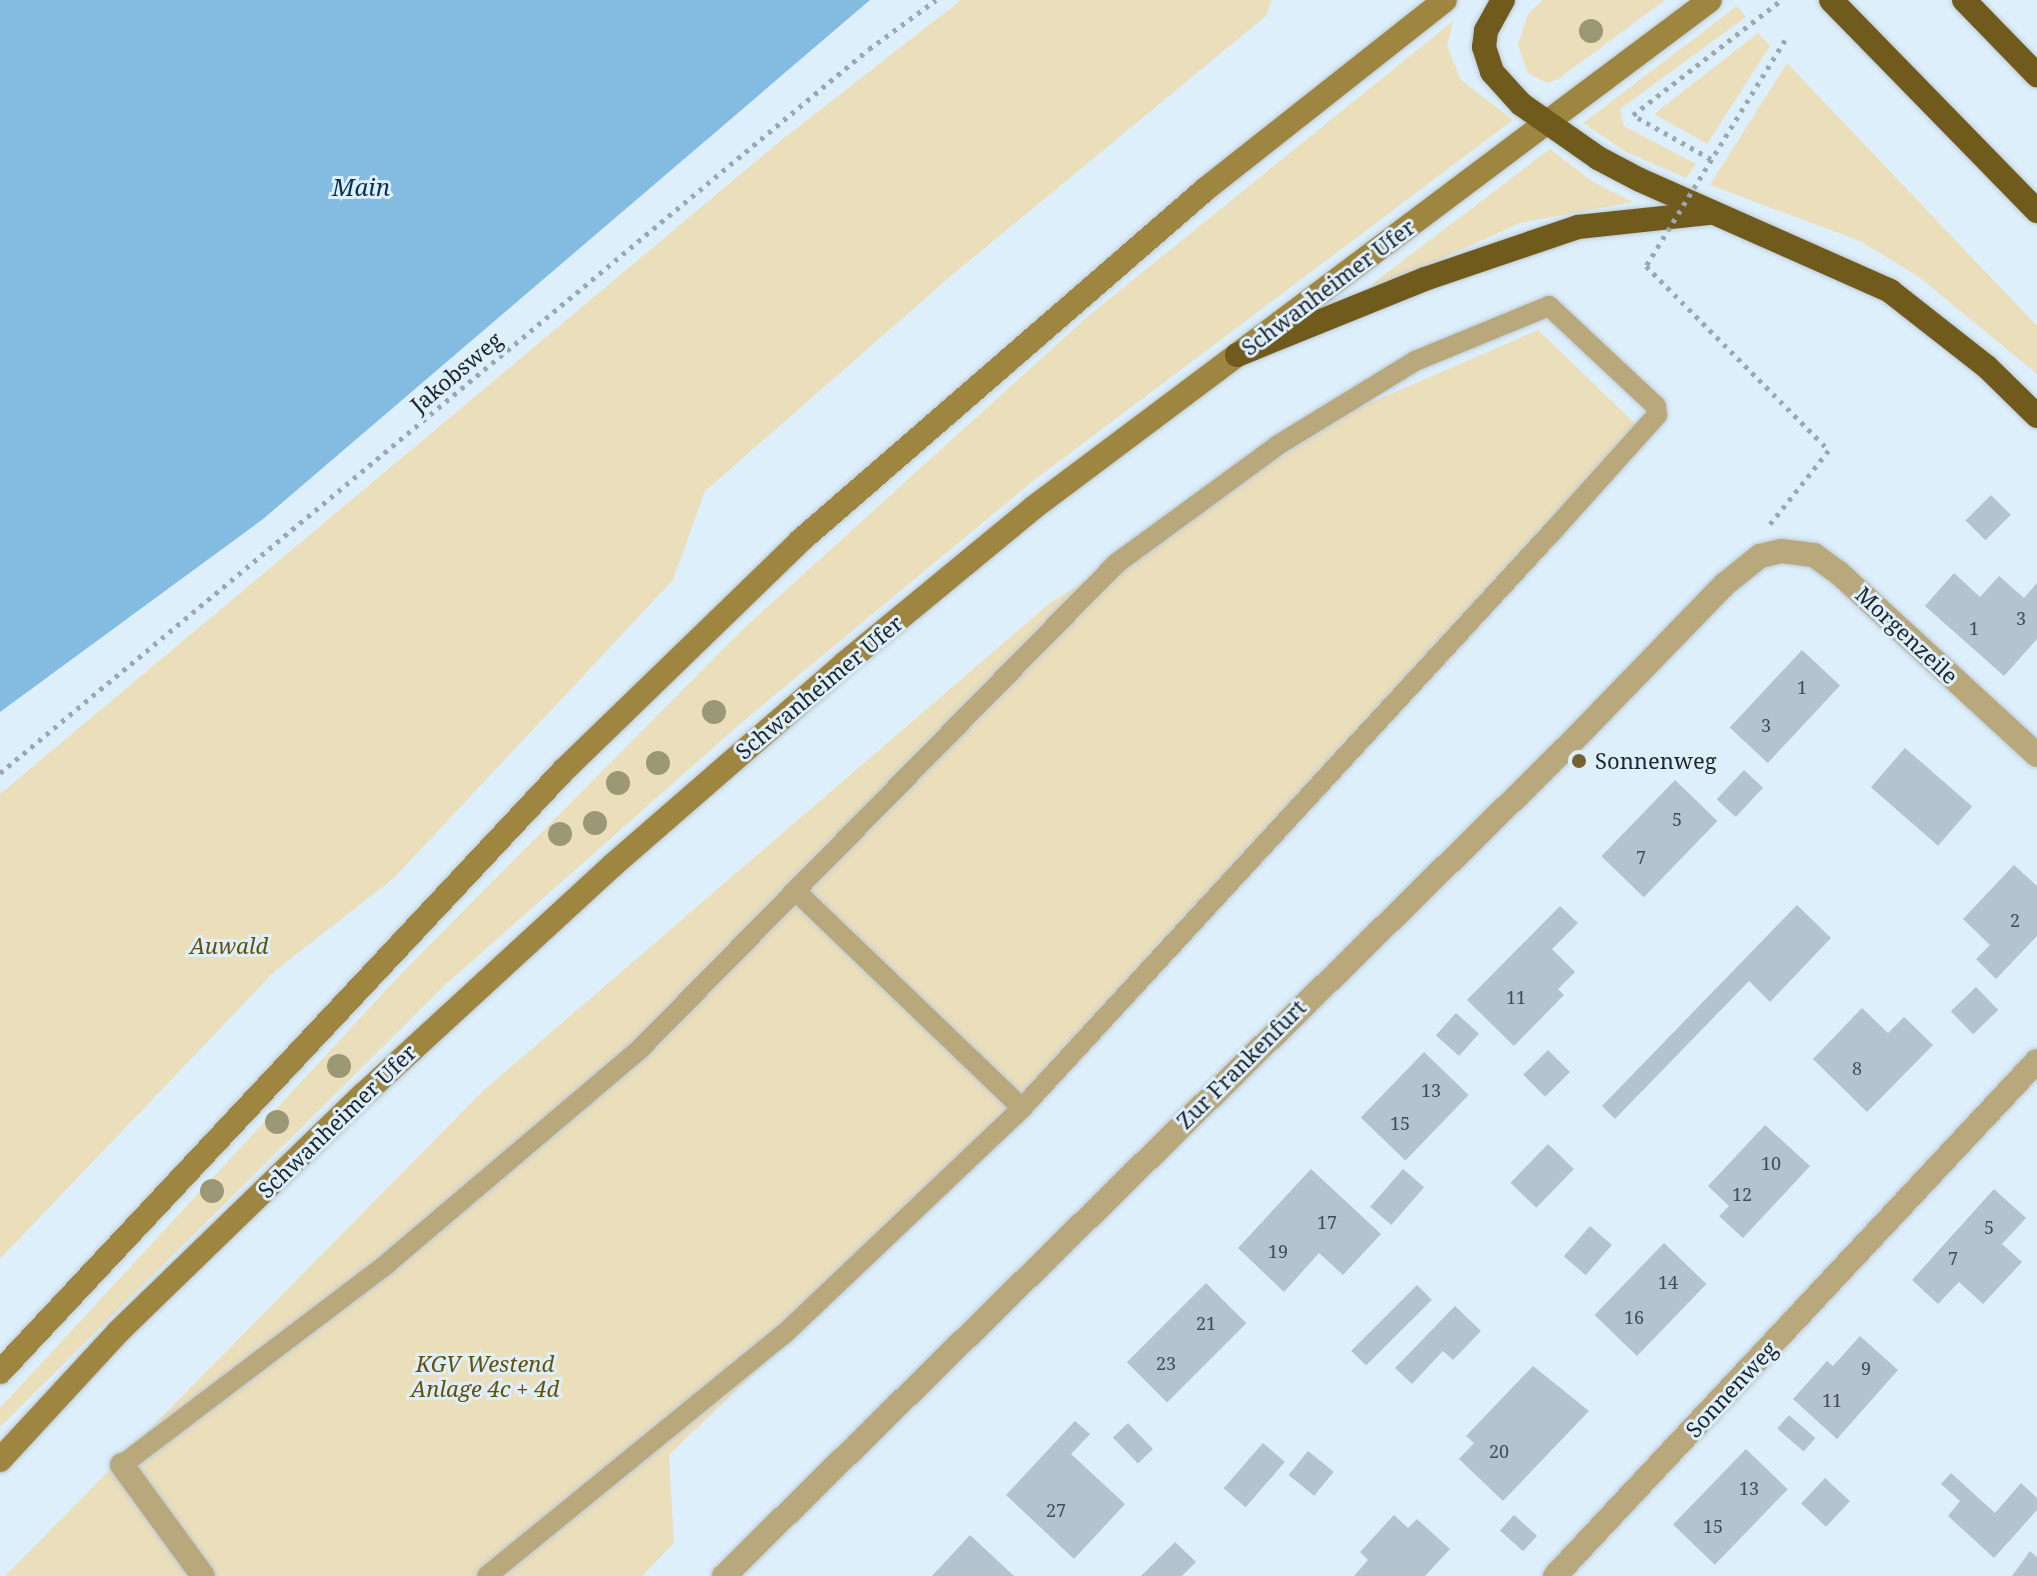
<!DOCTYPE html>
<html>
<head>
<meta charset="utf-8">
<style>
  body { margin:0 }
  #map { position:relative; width:2037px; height:1576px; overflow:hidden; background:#deeffc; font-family:"Noto Serif",serif }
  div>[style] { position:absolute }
  .green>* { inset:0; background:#ebdebb }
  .water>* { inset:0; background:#84bbe1 }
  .building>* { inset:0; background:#b3c3cf; transform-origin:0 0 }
  .path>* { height:5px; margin-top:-2.5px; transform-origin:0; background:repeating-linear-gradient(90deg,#9ba8b1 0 4px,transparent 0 10px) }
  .roads { filter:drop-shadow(0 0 2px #bccbd6) drop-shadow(0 0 2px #bccbd6) }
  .service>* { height:20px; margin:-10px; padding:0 10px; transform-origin:10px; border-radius:10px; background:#b9a87c }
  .minor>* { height:24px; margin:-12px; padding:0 12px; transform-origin:12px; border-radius:12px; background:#b9a87c }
  .tertiary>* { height:24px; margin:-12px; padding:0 12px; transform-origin:12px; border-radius:12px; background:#b9a87c }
  .secondary>* { height:24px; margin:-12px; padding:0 12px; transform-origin:12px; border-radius:12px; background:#9f8640 }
  .motorway>* { height:24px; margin:-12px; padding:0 12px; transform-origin:12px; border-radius:12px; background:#705b1d }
  .path-bridge>* { height:5px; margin-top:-2.5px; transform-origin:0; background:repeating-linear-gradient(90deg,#9ba8b1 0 4px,transparent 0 10px) }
  .trees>* { width:24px; height:24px; margin:-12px; border-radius:50%; background:#9b9875 }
  .dots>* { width:22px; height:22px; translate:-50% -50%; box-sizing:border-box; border:4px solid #deeffc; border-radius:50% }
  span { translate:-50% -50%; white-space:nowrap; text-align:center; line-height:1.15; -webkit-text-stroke:6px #deeffc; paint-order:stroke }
  .number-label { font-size:18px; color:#454d53 }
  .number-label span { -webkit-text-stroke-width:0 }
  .street-label { font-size:22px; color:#20262a }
  .poi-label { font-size:22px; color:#20262a }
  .left { translate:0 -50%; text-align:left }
  .park-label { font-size:22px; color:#655006; font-style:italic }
  .water-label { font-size:24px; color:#06334d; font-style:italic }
</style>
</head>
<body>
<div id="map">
  <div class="green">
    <div style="clip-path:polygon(961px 0,1272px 0,1266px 16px,952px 275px,705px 491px,673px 580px,394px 878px,275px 971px,0 1259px,0 794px,779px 142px)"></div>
    <div style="clip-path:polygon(1543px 0,1665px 0,1557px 80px,1546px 83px,1528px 73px,1518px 45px,1528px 14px)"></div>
    <div style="clip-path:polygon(1737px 6px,1746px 17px,1620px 109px,1624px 126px,1696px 164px,1686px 178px,1626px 152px,1583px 123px)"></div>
    <div style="clip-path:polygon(1453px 21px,1447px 46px,1461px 80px,1513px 120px,1033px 481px,740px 724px,445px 985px,0 1427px,0 1408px,397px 978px,743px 629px,1087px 317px)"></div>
    <div style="clip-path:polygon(1758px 33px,1770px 46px,1707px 144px,1654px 114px)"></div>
    <div style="clip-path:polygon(1787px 63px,2037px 326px,2037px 374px,1919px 277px,1860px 241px,1710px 185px)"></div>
    <div style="clip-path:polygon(1550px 149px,1593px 182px,1633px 202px,1520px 223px,1375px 289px,1372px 284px)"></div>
    <div style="clip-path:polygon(1538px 330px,1649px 437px,1071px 1069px,669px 1455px,674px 1543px,642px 1576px,5px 1576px,484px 1090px,1050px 603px,1358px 408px)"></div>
  </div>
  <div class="water">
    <div style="clip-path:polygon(0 0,870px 0,263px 519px,0 712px)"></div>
  </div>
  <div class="building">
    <div style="left:1991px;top:495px;width:28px;height:36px;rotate:45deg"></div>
    <div style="clip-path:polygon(1954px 573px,1980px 597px,1999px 576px,2024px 598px,2037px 583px,2037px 639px,2004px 676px,1925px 606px)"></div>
    <div style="left:1802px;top:650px;width:52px;height:106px;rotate:43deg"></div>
    <div style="left:1905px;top:748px;width:89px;height:52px;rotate:41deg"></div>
    <div style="left:1744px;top:770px;width:26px;height:40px;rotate:43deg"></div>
    <div style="left:1675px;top:780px;width:59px;height:106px;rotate:44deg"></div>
    <div style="clip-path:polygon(2014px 865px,2037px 886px,2037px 936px,1996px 979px,1976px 959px,1990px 945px,1963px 919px)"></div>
    <div style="clip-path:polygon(1797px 905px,1831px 938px,1770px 1002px,1749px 981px,1615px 1119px,1602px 1106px)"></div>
    <div style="clip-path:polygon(1560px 906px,1578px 923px,1552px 949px,1575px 972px,1558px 989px,1564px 995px,1514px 1046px,1467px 1000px)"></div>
    <div style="left:1976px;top:987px;width:32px;height:35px;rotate:46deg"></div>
    <div style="clip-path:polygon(1862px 1008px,1888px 1033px,1904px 1017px,1933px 1045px,1867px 1112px,1813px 1059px)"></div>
    <div style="left:1456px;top:1013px;width:31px;height:30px;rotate:42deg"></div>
    <div style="left:1548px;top:1050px;width:31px;height:35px;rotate:45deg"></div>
    <div style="left:1424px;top:1052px;width:62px;height:91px;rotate:44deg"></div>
    <div style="clip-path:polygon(1765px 1125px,1810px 1166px,1743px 1238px,1719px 1216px,1729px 1206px,1708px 1186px)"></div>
    <div style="left:1548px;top:1144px;width:36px;height:54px;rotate:44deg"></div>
    <div style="clip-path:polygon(1311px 1169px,1381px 1234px,1343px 1275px,1319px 1253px,1284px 1292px,1238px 1248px)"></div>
    <div style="left:1403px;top:1169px;width:28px;height:50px;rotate:41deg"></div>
    <div style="clip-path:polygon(1994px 1189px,2026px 1218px,2002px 1244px,2022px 1262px,1983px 1304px,1959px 1282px,1938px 1304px,1912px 1280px)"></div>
    <div style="left:1590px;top:1226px;width:29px;height:40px;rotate:41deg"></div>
    <div style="left:1664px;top:1243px;width:59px;height:100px;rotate:44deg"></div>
    <div style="left:1206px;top:1283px;width:57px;height:112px;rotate:45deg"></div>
    <div style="left:1417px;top:1285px;width:21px;height:93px;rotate:45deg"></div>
    <div style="clip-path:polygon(1455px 1306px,1481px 1331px,1453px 1360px,1443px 1351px,1412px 1384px,1395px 1368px)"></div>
    <div style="clip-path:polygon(1860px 1336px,1898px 1370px,1837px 1439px,1793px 1399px,1827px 1361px,1833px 1366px)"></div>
    <div style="clip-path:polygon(1533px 1366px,1589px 1411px,1503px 1501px,1459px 1459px,1474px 1443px,1466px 1436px)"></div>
    <div style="left:1789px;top:1415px;width:35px;height:18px;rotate:41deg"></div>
    <div style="clip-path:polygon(1075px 1421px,1090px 1434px,1071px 1454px,1125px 1504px,1074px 1559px,1006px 1495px)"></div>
    <div style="left:1128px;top:1423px;width:36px;height:21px;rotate:46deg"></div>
    <div style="left:1263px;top:1443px;width:29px;height:60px;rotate:41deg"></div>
    <div style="left:1746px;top:1449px;width:58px;height:105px;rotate:44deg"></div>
    <div style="left:1308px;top:1451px;width:33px;height:31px;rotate:39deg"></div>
    <div style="clip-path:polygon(1951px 1473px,1995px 1513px,2021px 1483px,2037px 1498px,2037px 1510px,1994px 1558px,1948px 1516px,1960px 1501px,1941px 1484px)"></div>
    <div style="left:1825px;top:1478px;width:34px;height:35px;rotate:43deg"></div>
    <div style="clip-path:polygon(1394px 1515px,1408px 1528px,1417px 1519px,1450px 1549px,1425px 1576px,1354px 1576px,1368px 1560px,1360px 1552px)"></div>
    <div style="left:1514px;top:1515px;width:31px;height:21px;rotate:42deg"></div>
    <div style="clip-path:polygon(970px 1535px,1014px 1576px,932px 1576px)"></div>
    <div style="clip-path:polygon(1175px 1542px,1196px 1562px,1182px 1576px,1141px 1576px)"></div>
    <div style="clip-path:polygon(2030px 1551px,2037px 1557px,2037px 1576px,2012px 1576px)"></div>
  </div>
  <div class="path">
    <div style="left:1711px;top:159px;width:90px;rotate:-150.6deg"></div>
    <div style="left:1633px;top:115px;width:187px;rotate:-37.8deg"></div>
    <div style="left:1770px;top:524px;width:95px;rotate:-51.4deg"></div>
    <div style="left:0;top:773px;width:1131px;rotate:-39.8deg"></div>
    <div style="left:869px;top:49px;width:83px;rotate:-36.2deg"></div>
  </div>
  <div class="roads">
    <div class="service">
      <div style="left:122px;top:1465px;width:335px;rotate:-37.2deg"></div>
      <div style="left:389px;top:1262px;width:331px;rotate:-40.3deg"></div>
      <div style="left:641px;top:1048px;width:680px;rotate:-45.54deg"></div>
      <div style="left:1117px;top:563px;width:200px;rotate:-36.2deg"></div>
      <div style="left:1278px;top:445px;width:161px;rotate:-31.5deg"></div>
      <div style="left:1415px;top:361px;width:145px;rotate:-22.3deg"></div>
      <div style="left:1549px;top:306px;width:146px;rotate:43.1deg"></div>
      <div style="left:1656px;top:406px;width:9px;rotate:84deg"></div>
      <div style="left:1657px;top:415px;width:159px;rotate:131.9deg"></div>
      <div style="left:1551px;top:533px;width:781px;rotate:132.61deg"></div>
      <div style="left:1022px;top:1108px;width:312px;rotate:-136.2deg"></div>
      <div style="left:487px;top:1576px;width:382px;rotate:-39.2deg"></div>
      <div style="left:783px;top:1335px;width:330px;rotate:-43.5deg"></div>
    </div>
    <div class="minor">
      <div style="left:122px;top:1465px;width:137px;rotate:53.9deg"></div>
      <div style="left:1555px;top:1576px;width:705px;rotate:-46.9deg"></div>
    </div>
    <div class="tertiary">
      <div style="left:724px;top:1576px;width:1179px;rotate:-44.52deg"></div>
      <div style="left:1565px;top:749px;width:230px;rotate:-45.9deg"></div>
      <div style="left:1725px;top:584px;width:45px;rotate:-38.7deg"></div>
      <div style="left:1760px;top:556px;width:22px;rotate:-13deg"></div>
      <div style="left:1781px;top:551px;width:33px;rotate:7deg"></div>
      <div style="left:1814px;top:555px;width:31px;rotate:36deg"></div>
      <div style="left:1839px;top:573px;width:269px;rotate:42.6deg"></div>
    </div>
    <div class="secondary">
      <div style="left:0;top:1372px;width:824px;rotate:-46.87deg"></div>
      <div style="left:563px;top:771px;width:330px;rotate:-44.1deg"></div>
      <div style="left:800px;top:541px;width:539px;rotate:-40.94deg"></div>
      <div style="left:1207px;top:188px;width:303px;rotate:-38.3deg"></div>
      <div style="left:0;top:1460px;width:174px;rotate:-47.3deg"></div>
      <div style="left:118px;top:1332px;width:342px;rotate:-44.1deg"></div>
      <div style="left:364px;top:1094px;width:338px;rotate:-42.6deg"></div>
      <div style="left:613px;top:865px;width:306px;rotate:-41deg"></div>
      <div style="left:844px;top:664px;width:245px;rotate:-39.5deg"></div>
      <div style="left:1033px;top:508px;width:846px;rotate:-36.88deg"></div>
    </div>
    <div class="motorway">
      <div style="left:1503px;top:0;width:35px;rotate:119deg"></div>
      <div style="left:1486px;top:31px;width:16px;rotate:97deg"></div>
      <div style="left:1484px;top:47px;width:26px;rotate:72deg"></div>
      <div style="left:1492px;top:72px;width:43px;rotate:47.8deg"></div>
      <div style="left:1521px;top:104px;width:94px;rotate:35deg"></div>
      <div style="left:1598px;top:158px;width:47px;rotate:27.6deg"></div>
      <div style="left:1640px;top:180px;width:274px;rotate:23.9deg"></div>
      <div style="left:1890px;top:291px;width:123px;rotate:38.1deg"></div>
      <div style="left:1987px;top:367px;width:70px;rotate:44.4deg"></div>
      <div style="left:1831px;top:0;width:295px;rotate:45.7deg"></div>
      <div style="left:1964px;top:0;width:105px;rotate:45.8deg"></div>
      <div style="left:1237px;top:355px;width:203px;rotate:-22deg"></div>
      <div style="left:1425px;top:279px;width:162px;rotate:-18.8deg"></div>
      <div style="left:1578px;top:227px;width:133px;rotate:-6.1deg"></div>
    </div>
  </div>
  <div class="path-bridge">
    <div style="left:1785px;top:40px;width:265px;rotate:121.6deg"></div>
    <div style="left:1646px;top:266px;width:260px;rotate:45.2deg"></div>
  </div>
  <div class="trees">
    <div style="left:1591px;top:31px"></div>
    <div style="left:714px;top:712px"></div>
    <div style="left:658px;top:763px"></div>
    <div style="left:618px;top:783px"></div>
    <div style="left:595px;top:823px"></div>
    <div style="left:560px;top:834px"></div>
    <div style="left:339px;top:1066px"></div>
    <div style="left:277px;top:1122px"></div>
    <div style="left:212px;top:1191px"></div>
  </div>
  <div class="dots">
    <div style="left:1579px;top:761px;background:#746230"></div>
  </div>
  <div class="number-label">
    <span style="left:2021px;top:618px">3</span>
    <span style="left:1974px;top:628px">1</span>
    <span style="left:1802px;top:687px">1</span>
    <span style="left:1766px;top:725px">3</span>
    <span style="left:1677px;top:819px">5</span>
    <span style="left:1641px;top:857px">7</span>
    <span style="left:2015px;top:920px">2</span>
    <span style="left:1516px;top:997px">11</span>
    <span style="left:1857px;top:1068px">8</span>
    <span style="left:1431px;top:1090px">13</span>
    <span style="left:1400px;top:1123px">15</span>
    <span style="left:1771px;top:1163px">10</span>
    <span style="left:1742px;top:1194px">12</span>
    <span style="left:1327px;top:1222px">17</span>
    <span style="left:1989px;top:1227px">5</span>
    <span style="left:1278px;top:1251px">19</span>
    <span style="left:1953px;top:1258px">7</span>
    <span style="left:1668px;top:1282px">14</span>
    <span style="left:1634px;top:1317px">16</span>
    <span style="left:1206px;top:1323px">21</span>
    <span style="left:1166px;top:1363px">23</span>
    <span style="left:1866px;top:1368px">9</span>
    <span style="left:1832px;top:1400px">11</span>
    <span style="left:1499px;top:1451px">20</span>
    <span style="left:1749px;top:1488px">13</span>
    <span style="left:1056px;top:1510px">27</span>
    <span style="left:1713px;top:1526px">15</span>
  </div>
  <div class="street-label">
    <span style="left:1328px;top:287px;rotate:-37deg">Schwanheimer Ufer</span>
    <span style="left:456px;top:372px;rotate:-40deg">Jakobsweg</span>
    <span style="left:1907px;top:635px;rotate:43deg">Morgenzeile</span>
    <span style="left:819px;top:687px;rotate:-40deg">Schwanheimer Ufer</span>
    <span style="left:1241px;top:1064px;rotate:-45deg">Zur Frankenfurt</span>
    <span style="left:337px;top:1121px;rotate:-44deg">Schwanheimer Ufer</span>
    <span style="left:1731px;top:1389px;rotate:-47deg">Sonnenweg</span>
  </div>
  <div class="poi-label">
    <span class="left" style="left:1595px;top:761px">Sonnenweg</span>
  </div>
  <div class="park-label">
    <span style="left:229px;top:946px">Auwald</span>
    <span style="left:485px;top:1376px">KGV Westend<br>Anlage 4c + 4d</span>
  </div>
  <div class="water-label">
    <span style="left:361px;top:187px">Main</span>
  </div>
</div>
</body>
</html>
